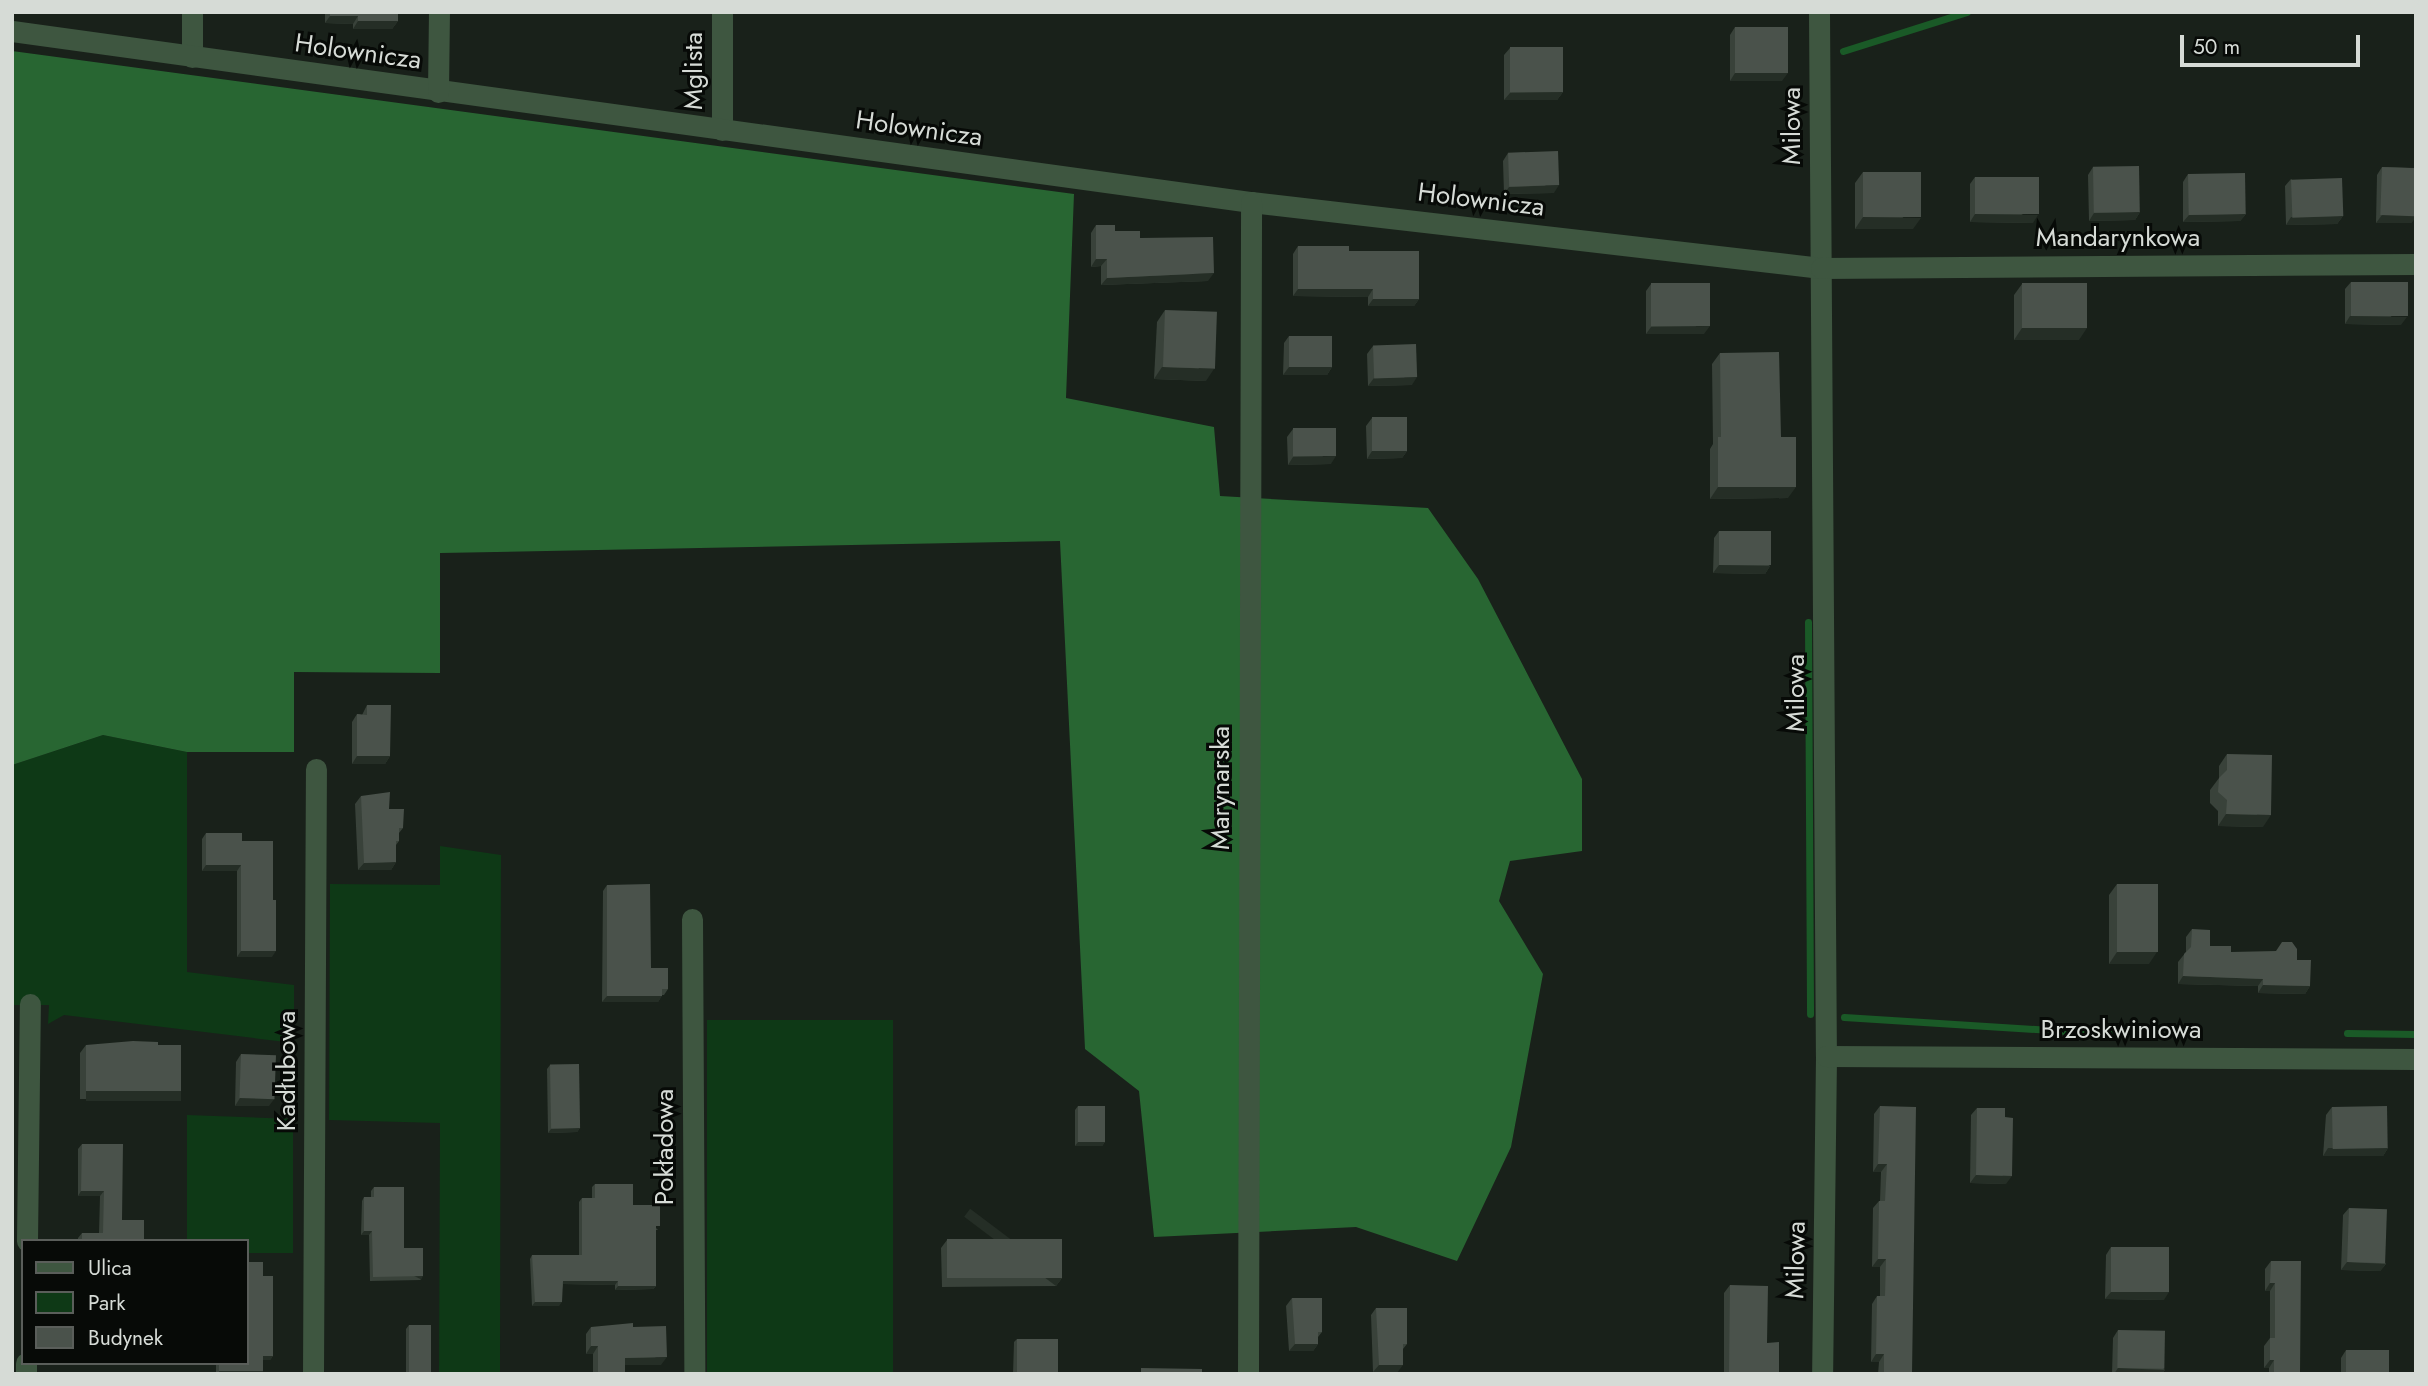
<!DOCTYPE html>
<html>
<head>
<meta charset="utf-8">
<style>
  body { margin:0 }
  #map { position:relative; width:2428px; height:1386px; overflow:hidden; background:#19211a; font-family:Jost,sans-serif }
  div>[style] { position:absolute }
  .green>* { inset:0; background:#0e3916; transform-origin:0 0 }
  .forest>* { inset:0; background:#286632 }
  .stream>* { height:7px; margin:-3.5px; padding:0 3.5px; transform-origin:3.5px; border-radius:3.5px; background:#1a5a27 }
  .minor>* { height:21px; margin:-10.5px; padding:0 10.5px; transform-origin:10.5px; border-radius:10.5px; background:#3e5640 }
  .wall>* { inset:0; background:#39423a }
  .shaded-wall>* { inset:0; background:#252e26; transform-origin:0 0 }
  .building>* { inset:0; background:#4a524b; transform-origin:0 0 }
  span { translate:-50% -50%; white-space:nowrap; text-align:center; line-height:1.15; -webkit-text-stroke:6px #070a07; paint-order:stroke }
  .street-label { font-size:26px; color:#d6dbd6 }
  .frame { position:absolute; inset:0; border:14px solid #d6dbd6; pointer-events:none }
  .legend { position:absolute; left:21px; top:1239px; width:228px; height:126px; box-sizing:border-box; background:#070a07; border:2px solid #5a5e5a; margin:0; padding:9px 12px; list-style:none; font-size:21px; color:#d6dbd6 }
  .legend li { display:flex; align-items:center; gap:14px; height:35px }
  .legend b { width:35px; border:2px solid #5a5e5a }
  .scale { position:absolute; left:2180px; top:35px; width:180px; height:32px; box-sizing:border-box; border:4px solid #d6dbd6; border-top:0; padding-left:9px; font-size:21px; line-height:24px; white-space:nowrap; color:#d6dbd6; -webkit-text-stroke:5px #070a07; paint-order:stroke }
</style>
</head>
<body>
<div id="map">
  <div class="green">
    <div style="clip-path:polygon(103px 735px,187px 752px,187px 972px,294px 985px,294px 1043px,64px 1015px,48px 1024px,49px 1005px,12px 1005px,12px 765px)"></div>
    <div style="clip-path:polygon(440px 846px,501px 855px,500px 1374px,439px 1374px,440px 1123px,329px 1120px,330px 884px,440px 885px)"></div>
    <div style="left:707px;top:1020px;width:186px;height:354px"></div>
    <div style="clip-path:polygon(187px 1115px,293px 1119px,293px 1253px,247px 1253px,247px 1241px,187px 1241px)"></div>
  </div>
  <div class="forest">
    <div style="clip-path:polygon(12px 51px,1074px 194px,1066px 398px,1214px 427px,1220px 496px,1428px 508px,1478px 579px,1582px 779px,1582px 851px,1510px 861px,1499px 901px,1543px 974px,1511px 1147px,1457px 1261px,1356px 1227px,1154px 1237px,1139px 1091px,1085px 1049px,1060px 541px,440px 553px,440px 673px,294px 672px,294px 752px,187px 752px,103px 735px,12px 765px)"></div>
  </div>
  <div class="stream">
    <div style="left:1843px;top:51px;width:130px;rotate:-17.5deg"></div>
    <div style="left:1808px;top:622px;width:392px;rotate:89.7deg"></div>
    <div style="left:1844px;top:1017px;width:269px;rotate:3.6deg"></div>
    <div style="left:2347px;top:1033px;width:69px;rotate:0.8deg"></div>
  </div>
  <div class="minor">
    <div style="left:192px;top:12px;width:45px;rotate:90deg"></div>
    <div style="left:722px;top:12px;width:118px;rotate:90deg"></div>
    <div style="left:1819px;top:12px;width:1044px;rotate:89.62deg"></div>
    <div style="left:1826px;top:1056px;width:318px;rotate:90.7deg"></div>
    <div style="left:12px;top:31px;width:1251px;rotate:7.86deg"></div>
    <div style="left:1251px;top:202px;width:574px;rotate:6.6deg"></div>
    <div style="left:1821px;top:268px;width:595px;rotate:-0.39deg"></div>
    <div style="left:438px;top:92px;width:80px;rotate:-89.3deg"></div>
    <div style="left:692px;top:919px;width:455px;rotate:89.7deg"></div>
    <div style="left:1826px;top:1056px;width:590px;rotate:0.29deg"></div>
    <div style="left:27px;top:1241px;width:237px;rotate:-89.3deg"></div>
    <div style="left:26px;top:1374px;width:11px;rotate:-90deg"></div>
    <div style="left:313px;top:1374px;width:605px;rotate:-89.72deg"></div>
    <div style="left:1248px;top:1374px;width:1172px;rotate:-89.85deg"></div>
  </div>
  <div class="wall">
    <div style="clip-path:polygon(325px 12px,398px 12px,398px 21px,392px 29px,353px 29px,353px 24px,325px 23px)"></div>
    <div style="clip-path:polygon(1735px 27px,1782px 81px,1730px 81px,1730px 35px)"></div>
    <div style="clip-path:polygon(1510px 48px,1563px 92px,1557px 100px,1504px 100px,1504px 55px)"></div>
    <div style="clip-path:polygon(1508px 153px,1554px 193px,1504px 194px,1503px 161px)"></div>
    <div style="clip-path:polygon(2093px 167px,2140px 212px,2135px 220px,2089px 221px,2088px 175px)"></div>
    <div style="clip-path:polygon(2382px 167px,2416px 168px,2416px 217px,2411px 223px,2376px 223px,2377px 175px)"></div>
    <div style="clip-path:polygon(1863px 172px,1913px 229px,1855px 229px,1855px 183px)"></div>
    <div style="clip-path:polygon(2188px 174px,2246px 214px,2240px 221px,2183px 222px,2183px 182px)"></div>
    <div style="clip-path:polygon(1975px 177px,2033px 223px,1970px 222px,1970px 184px)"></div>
    <div style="clip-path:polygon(2291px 179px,2343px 216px,2337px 224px,2286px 225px,2285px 186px)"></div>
    <div style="clip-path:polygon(1096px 225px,1115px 231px,1208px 281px,1101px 285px,1101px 266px,1091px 267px,1091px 233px)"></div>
    <div style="clip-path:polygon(1298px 246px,1419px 299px,1414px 306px,1368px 306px,1368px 297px,1293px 296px,1293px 254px)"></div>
    <div style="clip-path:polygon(2351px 282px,2401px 325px,2345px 324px,2345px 289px)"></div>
    <div style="clip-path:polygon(1651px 284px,1704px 334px,1646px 334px,1646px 291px)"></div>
    <div style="clip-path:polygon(2022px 284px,2079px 340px,2014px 340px,2014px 295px)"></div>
    <div style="clip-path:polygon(1165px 310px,1206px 381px,1154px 379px,1157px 322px)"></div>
    <div style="clip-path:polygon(1289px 336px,1332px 367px,1327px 375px,1283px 375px,1284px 343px)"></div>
    <div style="clip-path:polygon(1373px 346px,1412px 385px,1368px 386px,1367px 354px)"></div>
    <div style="clip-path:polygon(1720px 353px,1781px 437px,1788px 498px,1710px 499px,1710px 449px,1713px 444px,1712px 364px)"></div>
    <div style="clip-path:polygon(1372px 418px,1407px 451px,1402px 458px,1367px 459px,1366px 426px)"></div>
    <div style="clip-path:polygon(1293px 429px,1331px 464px,1288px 465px,1287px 437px)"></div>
    <div style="clip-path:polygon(1719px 531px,1770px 566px,1765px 574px,1713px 573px,1714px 538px)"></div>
    <div style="clip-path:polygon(367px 705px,390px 756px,385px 764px,352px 764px,352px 722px,357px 714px,362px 715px)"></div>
    <div style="clip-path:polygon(2227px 754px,2263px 827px,2218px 826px,2218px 811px,2210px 803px,2210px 790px,2219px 778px,2219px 766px)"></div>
    <div style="clip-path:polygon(361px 796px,389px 809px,403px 828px,399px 833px,399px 841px,396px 845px,396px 862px,391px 870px,358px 870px,355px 804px)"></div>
    <div style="clip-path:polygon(206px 833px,242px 841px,272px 957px,237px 957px,237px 871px,202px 871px,202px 839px)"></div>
    <div style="clip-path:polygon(2117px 884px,2149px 964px,2109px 964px,2109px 895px)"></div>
    <div style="clip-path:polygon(607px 885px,651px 968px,668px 989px,664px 995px,662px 995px,658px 1002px,602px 1002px,603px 891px)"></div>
    <div style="clip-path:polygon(2192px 929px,2210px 946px,2231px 952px,2297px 960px,2310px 986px,2305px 994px,2258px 993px,2258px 986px,2178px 984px,2178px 962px,2186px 952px,2186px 937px)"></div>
    <div style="clip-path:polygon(86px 1045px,176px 1099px,80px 1099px,80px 1053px)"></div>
    <div style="clip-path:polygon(241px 1054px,269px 1106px,235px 1106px,236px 1062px)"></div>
    <div style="clip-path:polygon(550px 1065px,580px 1128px,577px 1132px,548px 1133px,547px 1069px)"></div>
    <div style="clip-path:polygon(1078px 1106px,1105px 1142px,1102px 1146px,1075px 1146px,1075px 1110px)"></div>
    <div style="clip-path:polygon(1880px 1106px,1912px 1374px,1878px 1374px,1879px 1362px,1871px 1362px,1872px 1304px,1877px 1296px,1880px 1296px,1880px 1267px,1872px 1267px,1873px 1208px,1879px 1201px,1880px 1201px,1881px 1172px,1873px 1172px,1874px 1114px)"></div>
    <div style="clip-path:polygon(2332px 1107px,2388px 1148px,2383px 1156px,2323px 1156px,2326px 1115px)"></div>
    <div style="clip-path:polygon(1977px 1108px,2006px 1184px,1970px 1183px,1971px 1115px)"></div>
    <div style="clip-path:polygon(82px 1144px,122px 1220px,144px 1241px,78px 1241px,78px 1238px,82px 1233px,99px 1233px,100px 1196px,78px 1196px,78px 1149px)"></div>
    <div style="clip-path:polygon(595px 1184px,633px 1205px,658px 1230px,656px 1230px,656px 1286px,653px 1289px,615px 1290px,615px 1285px,563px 1284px,559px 1306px,532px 1306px,530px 1259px,532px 1255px,579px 1255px,579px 1202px,582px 1198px,592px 1198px,592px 1187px)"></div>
    <div style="clip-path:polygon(374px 1187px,404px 1248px,421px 1280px,370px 1281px,369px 1235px,361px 1235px,362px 1201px,364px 1197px,371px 1197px,371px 1191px)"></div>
    <div style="clip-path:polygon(2349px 1208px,2386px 1264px,2380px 1271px,2341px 1270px,2343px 1215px)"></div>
    <div style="clip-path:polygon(947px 1240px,1062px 1278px,1056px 1286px,942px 1287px,941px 1248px)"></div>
    <div style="clip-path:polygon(2111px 1247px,2164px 1300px,2105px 1299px,2106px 1255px)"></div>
    <div style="clip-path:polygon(2271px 1261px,2300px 1374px,2269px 1374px,2269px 1368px,2264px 1368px,2264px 1346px,2270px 1338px,2270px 1291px,2265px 1291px,2265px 1269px)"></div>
    <div style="clip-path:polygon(263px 1276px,273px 1356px,270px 1360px,263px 1360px,261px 1374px,216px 1374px,216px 1363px,247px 1363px)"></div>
    <div style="clip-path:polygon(1730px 1285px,1767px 1343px,1779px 1374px,1724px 1374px,1724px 1293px)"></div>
    <div style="clip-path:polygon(1292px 1298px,1322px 1332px,1318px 1337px,1318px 1344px,1313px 1351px,1289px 1351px,1286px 1306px)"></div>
    <div style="clip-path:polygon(1376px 1308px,1407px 1344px,1403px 1349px,1397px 1373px,1373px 1372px,1371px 1315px)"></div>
    <div style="clip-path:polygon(409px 1325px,431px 1374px,406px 1374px,406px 1329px)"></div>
    <div style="clip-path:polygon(591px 1327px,633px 1327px,661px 1365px,625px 1365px,625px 1374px,593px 1374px,593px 1354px,586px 1354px,586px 1334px)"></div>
    <div style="clip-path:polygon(2118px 1330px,2165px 1370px,2162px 1374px,2112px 1374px,2113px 1338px)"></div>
    <div style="clip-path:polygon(1017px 1339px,1058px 1374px,1013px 1374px,1014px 1342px)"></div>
    <div style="clip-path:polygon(2346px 1350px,2389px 1374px,2341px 1374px,2341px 1358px)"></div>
  </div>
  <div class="shaded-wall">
    <div style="clip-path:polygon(330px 16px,358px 16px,353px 24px,325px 23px)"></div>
    <div style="clip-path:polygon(358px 21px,398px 21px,392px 29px,353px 29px)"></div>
    <div style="clip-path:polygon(1735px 73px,1788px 73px,1782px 81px,1730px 81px)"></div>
    <div style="clip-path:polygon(1563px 92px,1557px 100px,1504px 100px,1510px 93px)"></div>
    <div style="clip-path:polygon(1559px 185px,1554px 193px,1504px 194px,1509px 187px)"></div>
    <div style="clip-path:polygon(2140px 212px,2135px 220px,2089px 221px,2094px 213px)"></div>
    <div style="clip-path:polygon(1975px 214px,2038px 215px,2033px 223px,1970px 222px)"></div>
    <div style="clip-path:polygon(2246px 214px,2240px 221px,2183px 222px,2189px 215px)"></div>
    <div style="clip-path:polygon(2382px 215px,2416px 215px,2416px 217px,2411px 223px,2376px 223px)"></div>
    <div style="clip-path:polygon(2343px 216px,2337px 224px,2286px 225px,2291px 217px)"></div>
    <div style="clip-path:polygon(1863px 217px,1921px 218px,1913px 229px,1855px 229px)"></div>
    <div style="clip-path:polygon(1096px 259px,1107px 259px,1101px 266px,1091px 267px)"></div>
    <div style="clip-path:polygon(1214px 273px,1208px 281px,1101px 285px,1107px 278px)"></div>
    <div style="clip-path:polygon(1298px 289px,1373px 289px,1368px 297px,1293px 296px)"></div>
    <div style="clip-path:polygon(1373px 299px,1419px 299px,1414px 306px,1368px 306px)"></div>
    <div style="clip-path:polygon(2350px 316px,2407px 317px,2401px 325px,2345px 324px)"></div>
    <div style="clip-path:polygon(1710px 326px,1704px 334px,1646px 334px,1651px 327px)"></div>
    <div style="clip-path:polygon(2022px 328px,2087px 328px,2079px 340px,2014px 340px)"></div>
    <div style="clip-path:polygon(1162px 367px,1214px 369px,1206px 381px,1154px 379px)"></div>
    <div style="clip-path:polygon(1289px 367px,1332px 367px,1327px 375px,1283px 375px)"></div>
    <div style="clip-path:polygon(1417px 377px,1412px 385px,1368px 386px,1374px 378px)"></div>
    <div style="clip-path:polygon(1372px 451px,1407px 451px,1402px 458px,1367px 459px)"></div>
    <div style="clip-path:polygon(1336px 456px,1331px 464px,1288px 465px,1293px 457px)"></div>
    <div style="clip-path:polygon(1718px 487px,1796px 487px,1788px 498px,1710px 499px)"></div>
    <div style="clip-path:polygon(1719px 565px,1770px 566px,1765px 574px,1713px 573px)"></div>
    <div style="clip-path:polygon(357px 756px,390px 756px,385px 764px,352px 764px)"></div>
    <div style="clip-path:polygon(2226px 814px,2271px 815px,2263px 827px,2218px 826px)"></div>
    <div style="clip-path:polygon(396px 862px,391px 870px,358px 870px,364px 863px)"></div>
    <div style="clip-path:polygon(206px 865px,241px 865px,237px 871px,202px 871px)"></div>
    <div style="clip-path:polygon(241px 951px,276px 951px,272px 957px,237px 957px)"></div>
    <div style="clip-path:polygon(2117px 952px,2157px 952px,2149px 964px,2109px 964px)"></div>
    <div style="clip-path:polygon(2183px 976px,2263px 979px,2258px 986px,2178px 984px)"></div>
    <div style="clip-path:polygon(2263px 985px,2310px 986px,2305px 994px,2258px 993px)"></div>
    <div style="clip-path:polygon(607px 996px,662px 996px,658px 1002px,602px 1002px)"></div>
    <div style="left:86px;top:1091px;width:95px;height:10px"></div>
    <div style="clip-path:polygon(240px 1098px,275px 1098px,269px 1106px,235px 1106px)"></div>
    <div style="clip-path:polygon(580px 1128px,577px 1132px,548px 1133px,551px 1129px)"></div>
    <div style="clip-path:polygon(1078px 1142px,1105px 1142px,1102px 1146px,1075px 1146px)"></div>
    <div style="clip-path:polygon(2328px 1148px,2388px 1148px,2383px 1156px,2323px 1156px)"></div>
    <div style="clip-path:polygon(1878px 1164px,1887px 1164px,1881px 1172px,1873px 1172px)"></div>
    <div style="clip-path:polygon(1976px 1175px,2012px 1176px,2006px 1184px,1970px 1183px)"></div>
    <div style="clip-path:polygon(81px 1191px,104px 1191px,100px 1196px,78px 1196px)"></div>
    <div style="clip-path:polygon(364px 1231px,372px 1231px,369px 1235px,361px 1235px)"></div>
    <div style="clip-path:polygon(1878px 1259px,1886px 1259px,1880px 1267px,1872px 1267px)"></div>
    <div style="clip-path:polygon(2347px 1262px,2386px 1264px,2380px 1271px,2341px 1270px)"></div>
    <div style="left:423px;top:1276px;width:4px;height:50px;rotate:117deg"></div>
    <div style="left:1062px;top:1278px;width:10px;height:115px;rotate:127deg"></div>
    <div style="clip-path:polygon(563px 1281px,618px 1281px,615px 1285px,561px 1284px)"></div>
    <div style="clip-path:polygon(2270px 1283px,2275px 1283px,2270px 1291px,2265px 1291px)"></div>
    <div style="clip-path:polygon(618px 1286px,656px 1286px,653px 1289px,615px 1290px)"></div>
    <div style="clip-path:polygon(2111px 1292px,2169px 1292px,2164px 1300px,2105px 1299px)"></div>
    <div style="clip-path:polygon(535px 1302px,562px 1302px,559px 1306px,532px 1306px)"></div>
    <div style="clip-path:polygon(1295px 1344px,1318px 1344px,1313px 1351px,1289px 1351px)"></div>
    <div style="clip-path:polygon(591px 1346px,598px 1346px,593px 1354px,586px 1354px)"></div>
    <div style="clip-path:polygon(1876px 1354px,1884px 1354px,1879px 1362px,1871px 1362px)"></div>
    <div style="clip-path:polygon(263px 1356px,273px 1356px,270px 1360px,260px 1360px)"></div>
    <div style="clip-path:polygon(667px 1357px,661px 1365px,619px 1365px,625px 1358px)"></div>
    <div style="clip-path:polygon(2270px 1360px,2274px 1360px,2269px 1368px,2264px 1368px)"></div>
    <div style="clip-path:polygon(1379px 1365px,1403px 1365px,1397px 1373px,1373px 1372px)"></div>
    <div style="clip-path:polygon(2118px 1368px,2165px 1370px,2162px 1374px,2114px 1374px)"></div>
    <div style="left:219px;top:1371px;width:44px;height:4px"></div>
  </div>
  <div class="building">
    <div style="clip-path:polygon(330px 12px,398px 12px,398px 21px,358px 21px,358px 16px,330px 16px)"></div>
    <div style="left:1735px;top:27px;width:53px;height:46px"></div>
    <div style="left:1563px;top:47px;width:45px;height:53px;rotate:90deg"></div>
    <div style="left:1558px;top:151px;width:34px;height:50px;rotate:88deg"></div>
    <div style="left:2139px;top:166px;width:46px;height:46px;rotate:89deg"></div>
    <div style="left:2382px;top:167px;width:34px;height:48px;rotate:2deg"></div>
    <div style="left:1863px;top:172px;width:58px;height:45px"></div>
    <div style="left:2245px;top:173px;width:41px;height:57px;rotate:89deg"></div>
    <div style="left:1975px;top:177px;width:64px;height:37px"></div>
    <div style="left:2342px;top:178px;width:38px;height:51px;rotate:88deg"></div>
    <div style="clip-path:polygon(1096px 225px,1115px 225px,1115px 231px,1140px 231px,1140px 238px,1213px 237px,1214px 273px,1107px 278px,1107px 259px,1096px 259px)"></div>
    <div style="clip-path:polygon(1298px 246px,1349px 246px,1349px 251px,1419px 251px,1419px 299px,1373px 299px,1373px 289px,1298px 289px)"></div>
    <div style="left:2351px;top:282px;width:57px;height:34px"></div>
    <div style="left:1710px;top:283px;width:43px;height:59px;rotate:90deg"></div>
    <div style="left:2087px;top:283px;width:45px;height:65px;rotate:90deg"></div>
    <div style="left:1165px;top:310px;width:52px;height:57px;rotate:2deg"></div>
    <div style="left:1289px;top:336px;width:43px;height:31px"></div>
    <div style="left:1416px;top:344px;width:33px;height:43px;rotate:88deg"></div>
    <div style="clip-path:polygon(1779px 352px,1781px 437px,1796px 437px,1796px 487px,1718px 487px,1718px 437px,1721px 437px,1720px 353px)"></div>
    <div style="left:1407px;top:417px;width:34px;height:35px;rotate:90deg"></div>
    <div style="left:1336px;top:428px;width:28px;height:43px;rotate:90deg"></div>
    <div style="left:1719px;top:531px;width:52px;height:34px"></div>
    <div style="clip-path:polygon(367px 705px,391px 705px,390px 756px,357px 756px,357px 714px,367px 715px)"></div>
    <div style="clip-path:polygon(2227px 754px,2272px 755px,2271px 815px,2226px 814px,2227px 800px,2218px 792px,2219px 778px,2227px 770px)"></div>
    <div style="clip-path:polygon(390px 792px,389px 809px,404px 809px,403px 828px,399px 828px,399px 841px,396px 841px,396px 862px,364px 863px,361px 796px)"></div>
    <div style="clip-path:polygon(206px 833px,242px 833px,242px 841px,273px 841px,273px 900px,276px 900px,276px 951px,241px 951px,241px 865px,206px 865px)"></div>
    <div style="clip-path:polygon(650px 884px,651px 968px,668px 968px,668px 989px,662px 989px,662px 996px,607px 996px,607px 885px)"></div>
    <div style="left:2117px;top:884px;width:41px;height:68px"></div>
    <div style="clip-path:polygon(2192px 929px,2210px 930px,2210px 946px,2231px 946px,2231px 952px,2276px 951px,2282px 942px,2292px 942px,2297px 949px,2297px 960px,2311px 960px,2310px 986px,2263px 985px,2263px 979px,2183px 976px,2184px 954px,2191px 947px)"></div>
    <div style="clip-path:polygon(133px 1041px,158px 1042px,158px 1045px,181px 1045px,181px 1091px,86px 1091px,86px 1045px)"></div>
    <div style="left:241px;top:1054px;width:35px;height:44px;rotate:2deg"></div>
    <div style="left:579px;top:1064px;width:64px;height:29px;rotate:89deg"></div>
    <div style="left:1078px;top:1106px;width:27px;height:36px"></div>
    <div style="clip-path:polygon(1880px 1106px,1916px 1107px,1912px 1374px,1884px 1374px,1884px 1354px,1876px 1354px,1877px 1296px,1885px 1296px,1886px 1259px,1878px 1259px,1879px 1201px,1885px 1201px,1887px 1164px,1878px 1164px)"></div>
    <div style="left:2387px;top:1106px;width:42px;height:55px;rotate:89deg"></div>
    <div style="clip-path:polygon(1977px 1108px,2005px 1108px,2005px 1117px,2013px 1118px,2012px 1176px,1976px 1175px)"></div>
    <div style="clip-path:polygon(82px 1144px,123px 1144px,122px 1220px,144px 1220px,144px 1241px,82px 1241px,82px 1233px,103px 1233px,104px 1191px,81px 1191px)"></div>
    <div style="clip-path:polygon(595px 1184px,633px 1184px,633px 1205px,660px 1205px,660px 1226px,656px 1226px,656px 1286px,618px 1286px,618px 1281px,563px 1281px,562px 1302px,535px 1302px,532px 1255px,582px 1255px,582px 1198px,595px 1198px)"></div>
    <div style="clip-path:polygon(374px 1187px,404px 1187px,404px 1248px,423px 1248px,423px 1276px,373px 1277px,372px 1231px,364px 1231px,364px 1197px,374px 1197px)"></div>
    <div style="left:2349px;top:1208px;width:38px;height:54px;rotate:2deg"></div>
    <div style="left:1062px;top:1239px;width:39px;height:115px;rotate:90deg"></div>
    <div style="left:2111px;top:1247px;width:58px;height:45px"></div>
    <div style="clip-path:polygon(2271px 1261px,2301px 1261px,2300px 1374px,2274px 1374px,2274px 1360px,2270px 1360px,2270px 1338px,2275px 1338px,2275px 1283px,2270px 1283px)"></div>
    <div style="clip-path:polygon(247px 1262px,263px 1262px,263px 1276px,273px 1276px,273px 1356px,263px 1356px,263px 1371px,219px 1371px,219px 1363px,247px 1363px)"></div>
    <div style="clip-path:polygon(1730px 1285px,1768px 1286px,1767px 1343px,1779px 1342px,1779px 1374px,1729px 1374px)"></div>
    <div style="clip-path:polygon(1292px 1298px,1322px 1298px,1322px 1332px,1318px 1332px,1318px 1344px,1295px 1344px)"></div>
    <div style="clip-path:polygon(1376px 1308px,1407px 1308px,1407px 1344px,1403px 1344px,1403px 1365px,1379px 1365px)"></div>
    <div style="clip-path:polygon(633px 1323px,633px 1327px,666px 1326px,667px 1357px,625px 1358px,625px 1374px,598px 1374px,598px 1346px,591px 1346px,591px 1327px)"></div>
    <div style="left:409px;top:1325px;width:22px;height:49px"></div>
    <div style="left:2118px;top:1330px;width:47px;height:38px;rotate:1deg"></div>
    <div style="left:1017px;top:1339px;width:41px;height:35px"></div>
    <div style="left:2346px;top:1350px;width:43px;height:24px"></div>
    <div style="clip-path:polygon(1141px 1368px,1202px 1369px,1202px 1374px,1141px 1374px)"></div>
  </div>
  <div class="street-label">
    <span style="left:358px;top:52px;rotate:8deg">Holownicza</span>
    <span style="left:694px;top:71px;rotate:-90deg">Mglista</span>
    <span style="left:1792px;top:126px;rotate:-90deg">Milowa</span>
    <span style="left:919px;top:129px;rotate:8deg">Holownicza</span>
    <span style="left:1481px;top:200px;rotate:7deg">Holownicza</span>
    <span style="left:2118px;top:238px">Mandarynkowa</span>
    <span style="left:1796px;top:693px;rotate:-90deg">Milowa</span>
    <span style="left:1221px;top:788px;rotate:-90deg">Marynarska</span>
    <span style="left:2121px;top:1030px">Brzoskwiniowa</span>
    <span style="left:287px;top:1071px;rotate:-90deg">Kadłubowa</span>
    <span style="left:665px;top:1147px;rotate:-90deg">Pokładowa</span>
    <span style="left:1796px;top:1260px;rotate:-89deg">Milowa</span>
  </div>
  <div class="frame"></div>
  <ul class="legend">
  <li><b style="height:9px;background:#3e5640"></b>Ulica</li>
  <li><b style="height:19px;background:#0e3916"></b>Park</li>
  <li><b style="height:19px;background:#4a524b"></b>Budynek</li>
  </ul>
  <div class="scale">50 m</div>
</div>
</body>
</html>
